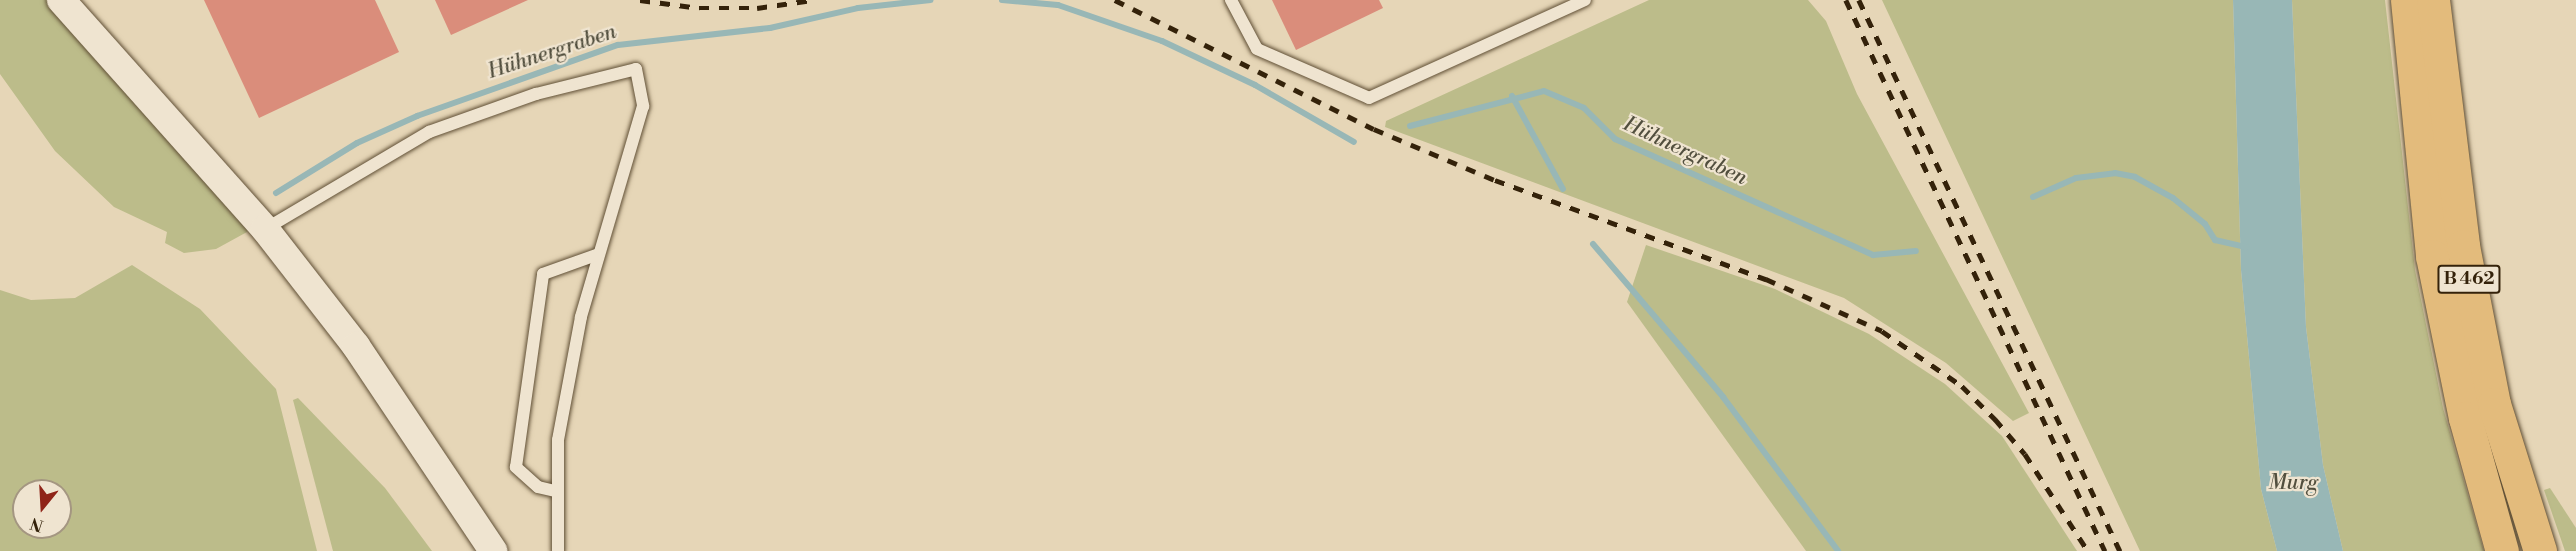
<!DOCTYPE html>
<html>
<head>
<meta charset="utf-8">
<style>
  body { margin:0 }
  #map { position:relative; width:2576px; height:551px; overflow:hidden; background:#e6d6b7; font-family:"Libre Bodoni",serif }
  div>[style] { position:absolute }
  .green>* { inset:0; background:#bcbc8a }
  .water>* { inset:0; background:#98b7b6 }
  .stream>* { height:6px; margin:-3px; padding:0 3px; transform-origin:3px; border-radius:3px; background:#98b7b6 }
  .building>* { inset:0; background:#da8d7b }
  .roads { filter:drop-shadow(0 0 2px #604f35) drop-shadow(0 0 2px #604f35) }
  .service>* { height:12px; margin:-6px; padding:0 6px; transform-origin:6px; border-radius:6px; background:#efe4d0 }
  .tertiary>* { height:28px; margin:-14px; padding:0 14px; transform-origin:14px; border-radius:14px; background:#efe4d0 }
  .trunk>* { height:33px; margin:-16.5px; padding:0 16.5px; transform-origin:16.5px; border-radius:16.5px; background:#e3bb7c }
  .rail>* { height:4.5px; margin-top:-2.25px; transform-origin:0; background:repeating-linear-gradient(90deg,#34220a 0 10px,transparent 0 20px) }
  span { translate:-50% -50%; white-space:nowrap; text-align:center; line-height:1.15; -webkit-text-stroke:4.5px #efe4d0; paint-order:stroke }
  .shield-label span { padding:2px 4px; background:#efe4d0; border:2px solid; border-radius:4px; -webkit-text-stroke-width:0 }
  .shield-label { font-size:18px; color:#34220a; font-weight:700 }
  .water-label { font-size:21px; color:#524f3e; font-style:italic }
  .north { position:absolute; left:12px; top:479px; width:60px; height:60px; box-sizing:border-box; background:#efe4d0; border:2px solid #a49681; border-radius:50%; rotate:198deg; font-size:16px; font-weight:700; line-height:24px; text-align:center; color:#34220a }
  .north::after { content:''; display:block; margin:auto; width:21px; height:27px; background:#8f2418; clip-path:polygon(50% 0,100% 100%,50% 72%,0 100%) }
</style>
</head>
<body>
<div id="map">
  <div class="green">
    <div style="clip-path:polygon(0 0,56px 0,250px 223px,247px 232px,216px 249px,184px 253px,165px 243px,167px 232px,114px 207px,55px 151px,0 74px)"></div>
    <div style="clip-path:polygon(1649px 0,1808px 0,1826px 21px,1857px 94px,2029px 413px,2013px 421px,1946px 363px,1844px 298px,1385px 127px,1386px 121px)"></div>
    <div style="clip-path:polygon(1882px 0,2233px 0,2241px 270px,2261px 489px,2277px 551px,2140px 551px)"></div>
    <div style="clip-path:polygon(2292px 0,2385px 0,2415px 270px,2443px 408px,2484px 551px,2343px 551px,2323px 465px,2306px 327px)"></div>
    <div style="clip-path:polygon(1646px 245px,1775px 289px,1869px 334px,1945px 384px,2002px 436px,2077px 551px,1806px 551px,1627px 302px)"></div>
    <div style="clip-path:polygon(evenodd,132px 265px,200px 309px,276px 389px,317px 551px,0 551px,0 290px,31px 300px,75px 298px,132px 265px,24px 491px,60px 491px,60px 527px,24px 527px,24px 491px)"></div>
    <div style="clip-path:polygon(298px 398px,385px 488px,432px 551px,333px 551px,293px 400px)"></div>
    <div style="clip-path:polygon(2550px 488px,2576px 528px,2576px 551px,2565px 551px,2544px 490px)"></div>
  </div>
  <div class="water">
    <div style="clip-path:polygon(2233px 0,2292px 0,2306px 327px,2323px 465px,2343px 551px,2277px 551px,2261px 489px,2241px 270px)"></div>
  </div>
  <div class="stream">
    <div style="left:1002px;top:0;width:56px;rotate:5.1deg"></div>
    <div style="left:1058px;top:5px;width:110px;rotate:19.1deg"></div>
    <div style="left:1162px;top:41px;width:103px;rotate:25.3deg"></div>
    <div style="left:1255px;top:85px;width:114px;rotate:29.9deg"></div>
    <div style="left:1512px;top:96px;width:106px;rotate:61.3deg"></div>
    <div style="left:1410px;top:126px;width:138px;rotate:-14.6deg"></div>
    <div style="left:1544px;top:91px;width:43px;rotate:23deg"></div>
    <div style="left:1584px;top:108px;width:44px;rotate:45deg"></div>
    <div style="left:1615px;top:139px;width:283px;rotate:24.2deg"></div>
    <div style="left:1873px;top:255px;width:43px;rotate:-5.3deg"></div>
    <div style="left:276px;top:193px;width:95px;rotate:-31.7deg"></div>
    <div style="left:357px;top:143px;width:66px;rotate:-24.2deg"></div>
    <div style="left:417px;top:116px;width:213px;rotate:-19.5deg"></div>
    <div style="left:618px;top:45px;width:153px;rotate:-6.4deg"></div>
    <div style="left:770px;top:28px;width:90px;rotate:-12.8deg"></div>
    <div style="left:858px;top:8px;width:73px;rotate:-6.3deg"></div>
    <div style="left:2033px;top:197px;width:47px;rotate:-23.8deg"></div>
    <div style="left:2076px;top:178px;width:39px;rotate:-7deg"></div>
    <div style="left:2115px;top:173px;width:20px;rotate:11deg"></div>
    <div style="left:2135px;top:177px;width:43px;rotate:28.9deg"></div>
    <div style="left:2173px;top:198px;width:41px;rotate:39.1deg"></div>
    <div style="left:2205px;top:224px;width:19px;rotate:58deg"></div>
    <div style="left:2215px;top:240px;width:32px;rotate:13deg"></div>
    <div style="left:1593px;top:244px;width:201px;rotate:49.6deg"></div>
    <div style="left:1723px;top:397px;width:192px;rotate:53.2deg"></div>
  </div>
  <div class="building">
    <div style="clip-path:polygon(204px 0,375px 0,399px 52px,259px 118px)"></div>
    <div style="clip-path:polygon(435px 0,528px 0,451px 35px)"></div>
    <div style="clip-path:polygon(1272px 0,1379px 0,1383px 8px,1296px 50px)"></div>
  </div>
  <div class="roads">
    <div class="service">
      <div style="left:1231px;top:0;width:55px;rotate:62deg"></div>
      <div style="left:1257px;top:49px;width:122px;rotate:23.6deg"></div>
      <div style="left:1369px;top:98px;width:237px;rotate:-24.4deg"></div>
      <div style="left:265px;top:229px;width:191px;rotate:-30.6deg"></div>
      <div style="left:429px;top:132px;width:114px;rotate:-19.6deg"></div>
      <div style="left:536px;top:94px;width:103px;rotate:-14deg"></div>
      <div style="left:636px;top:69px;width:38px;rotate:79deg"></div>
      <div style="left:643px;top:106px;width:220px;rotate:106.4deg"></div>
      <div style="left:581px;top:317px;width:125px;rotate:100.6deg"></div>
      <div style="left:558px;top:440px;width:111px;rotate:90deg"></div>
      <div style="left:555px;top:491px;width:17px;rotate:-167deg"></div>
      <div style="left:538px;top:487px;width:30px;rotate:-138deg"></div>
      <div style="left:516px;top:467px;width:195px;rotate:-82deg"></div>
      <div style="left:543px;top:274px;width:59px;rotate:-19.7deg"></div>
    </div>
    <div class="tertiary">
      <div style="left:61px;top:0;width:307px;rotate:48.3deg"></div>
      <div style="left:265px;top:229px;width:148px;rotate:52.1deg"></div>
      <div style="left:356px;top:346px;width:247px;rotate:56.2deg"></div>
    </div>
    <div class="trunk">
      <div style="left:2407px;top:0;width:257px;rotate:84.4deg"></div>
      <div style="left:2432px;top:256px;width:165px;rotate:78.5deg"></div>
      <div style="left:2465px;top:418px;width:138px;rotate:74.5deg"></div>
      <div style="left:2433px;top:0;width:248px;rotate:83deg"></div>
      <div style="left:2463px;top:246px;width:161px;rotate:78.9deg"></div>
      <div style="left:2494px;top:404px;width:154px;rotate:72.6deg"></div>
    </div>
  </div>
  <div class="rail">
    <div style="left:640px;top:0;width:60px;rotate:7.7deg"></div>
    <div style="left:699px;top:8px;width:58px"></div>
    <div style="left:757px;top:8px;width:56px;rotate:-8.3deg"></div>
    <div style="left:1115px;top:0;width:289px;rotate:26.5deg"></div>
    <div style="left:1374px;top:129px;width:131px;rotate:22.9deg"></div>
    <div style="left:1495px;top:180px;width:289px;rotate:20.1deg"></div>
    <div style="left:1766px;top:279px;width:127px;rotate:24.1deg"></div>
    <div style="left:1882px;top:331px;width:97px;rotate:34.5deg"></div>
    <div style="left:1962px;top:386px;width:47px;rotate:45deg"></div>
    <div style="left:1995px;top:419px;width:46px;rotate:49.4deg"></div>
    <div style="left:2025px;top:454px;width:116px;rotate:57deg"></div>
    <div style="left:1846px;top:0;width:609px;rotate:64.82deg"></div>
    <div style="left:1859px;top:0;width:610px;rotate:64.65deg"></div>
  </div>
  <div class="shield-label">
    <span style="left:2469px;top:279px">B 462</span>
  </div>
  <div class="water-label">
    <span style="left:552px;top:52px;rotate:-18deg">Hühnergraben</span>
    <span style="left:1685px;top:151px;rotate:25deg">Hühnergraben</span>
    <span style="left:2293px;top:483px">Murg</span>
  </div>
  <div class="north">N</div>
</div>
</body>
</html>
